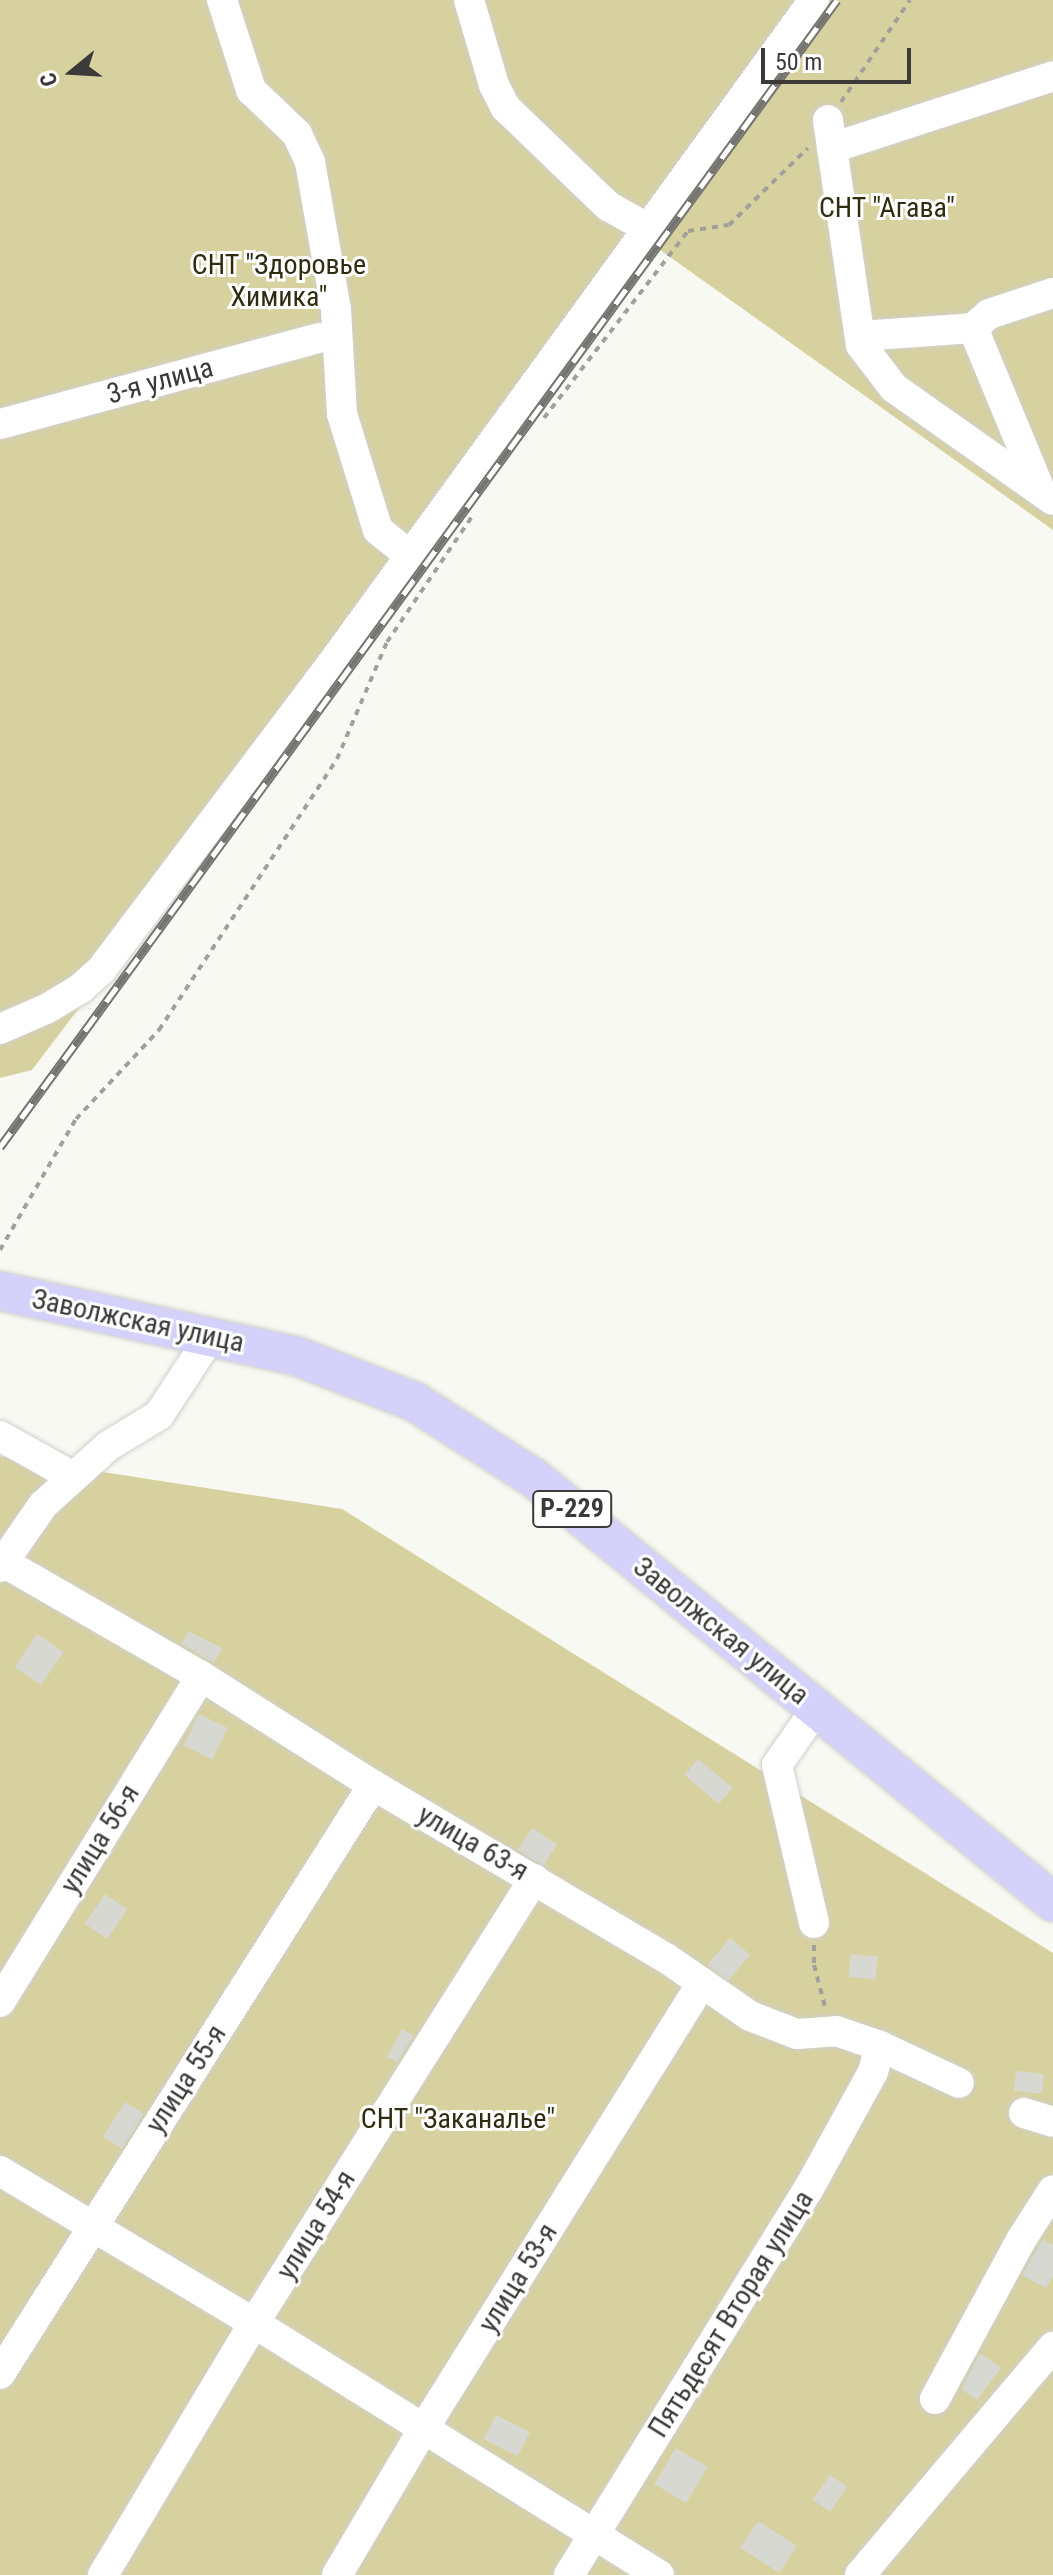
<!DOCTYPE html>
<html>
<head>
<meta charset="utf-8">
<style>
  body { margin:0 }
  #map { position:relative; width:1053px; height:2575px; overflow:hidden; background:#f9f9f3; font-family:"Roboto Condensed",sans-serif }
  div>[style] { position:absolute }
  .green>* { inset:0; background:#d7d1a0 }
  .building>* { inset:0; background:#d8d8d3; transform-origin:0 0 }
  .path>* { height:4px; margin-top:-2px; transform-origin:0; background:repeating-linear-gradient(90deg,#a1a09c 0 6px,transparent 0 12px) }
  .roads { filter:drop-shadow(0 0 2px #d0cfca) drop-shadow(0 0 2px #d0cfca) }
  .minor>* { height:30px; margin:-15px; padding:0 15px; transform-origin:15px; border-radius:15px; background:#fff }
  .major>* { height:38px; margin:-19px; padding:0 19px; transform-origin:19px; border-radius:19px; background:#d4d2fa }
  .rail>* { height:9px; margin-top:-4.5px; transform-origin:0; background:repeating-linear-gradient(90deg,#fff 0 18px,#747470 0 36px); box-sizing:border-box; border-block:2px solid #747470 }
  span { translate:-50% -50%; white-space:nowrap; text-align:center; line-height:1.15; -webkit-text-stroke:6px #fff; paint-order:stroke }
  .shield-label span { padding:2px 6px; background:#fff; border:2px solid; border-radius:6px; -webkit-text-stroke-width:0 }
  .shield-label { font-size:26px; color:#3b3a38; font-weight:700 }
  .park-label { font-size:28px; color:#302c10 }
  .street-label { font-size:28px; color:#3b3a38 }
  .north { position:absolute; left:32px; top:32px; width:80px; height:80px; -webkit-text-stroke:6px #fff; paint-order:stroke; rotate:252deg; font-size:22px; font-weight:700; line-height:32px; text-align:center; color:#3b3a38 }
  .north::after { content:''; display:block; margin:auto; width:28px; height:36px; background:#3b3a38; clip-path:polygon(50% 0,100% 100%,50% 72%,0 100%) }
  .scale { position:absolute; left:761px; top:48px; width:150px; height:36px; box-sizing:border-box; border:4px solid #3b3a38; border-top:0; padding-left:10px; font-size:24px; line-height:28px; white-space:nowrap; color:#3b3a38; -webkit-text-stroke:6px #fff; paint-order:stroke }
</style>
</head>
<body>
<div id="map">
  <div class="green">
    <div style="clip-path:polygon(0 0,1053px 0,1053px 530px,656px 247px,32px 1070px,0 1078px)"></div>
    <div style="clip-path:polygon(0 1456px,342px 1509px,1053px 1953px,1053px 2575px,0 2575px)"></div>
  </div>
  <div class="building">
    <div style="clip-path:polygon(188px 1631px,222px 1648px,214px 1663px,182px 1644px)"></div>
    <div style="left:37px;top:1634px;width:32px;height:40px;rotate:34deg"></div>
    <div style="left:199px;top:1714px;width:32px;height:35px;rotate:26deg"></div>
    <div style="left:698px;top:1759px;width:45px;height:21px;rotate:40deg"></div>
    <div style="left:532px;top:1828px;width:30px;height:26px;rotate:33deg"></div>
    <div style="left:105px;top:1894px;width:27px;height:36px;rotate:34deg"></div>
    <div style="left:730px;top:1938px;width:26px;height:35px;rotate:40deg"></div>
    <div style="left:851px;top:1954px;width:27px;height:23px;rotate:6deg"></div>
    <div style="clip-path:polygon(402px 2029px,414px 2036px,397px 2062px,387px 2057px)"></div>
    <div style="left:1016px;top:2071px;width:28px;height:20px;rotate:6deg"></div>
    <div style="left:125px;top:2102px;width:22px;height:41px;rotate:32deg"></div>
    <div style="clip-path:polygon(1043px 2239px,1053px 2245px,1053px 2276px,1046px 2288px,1022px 2275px)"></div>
    <div style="clip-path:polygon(980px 2353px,1001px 2368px,977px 2400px,961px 2389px)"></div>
    <div style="left:496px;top:2415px;width:38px;height:27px;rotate:27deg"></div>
    <div style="left:676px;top:2448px;width:37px;height:42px;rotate:31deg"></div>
    <div style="left:830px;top:2475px;width:21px;height:30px;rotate:35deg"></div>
    <div style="left:758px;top:2521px;width:46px;height:32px;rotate:33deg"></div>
  </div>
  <div class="path">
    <div style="left:841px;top:102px;width:123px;rotate:-55.9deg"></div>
    <div style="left:544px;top:418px;width:236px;rotate:-52.4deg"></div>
    <div style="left:688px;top:231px;width:41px;rotate:-8.3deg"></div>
    <div style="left:729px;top:225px;width:110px;rotate:-44.3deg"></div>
    <div style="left:0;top:1250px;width:151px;rotate:-59.9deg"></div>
    <div style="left:76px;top:1119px;width:122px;rotate:-47deg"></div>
    <div style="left:159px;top:1030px;width:324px;rotate:-56.7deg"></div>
    <div style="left:337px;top:759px;width:127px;rotate:-66.9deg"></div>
    <div style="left:387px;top:642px;width:153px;rotate:-55.9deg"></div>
    <div style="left:814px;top:1945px;width:20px;rotate:90deg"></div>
    <div style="left:814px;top:1965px;width:43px;rotate:75.3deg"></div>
  </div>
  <div class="roads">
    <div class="minor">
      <div style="left:222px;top:0;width:95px;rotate:72.1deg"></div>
      <div style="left:251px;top:90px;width:64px;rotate:43.7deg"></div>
      <div style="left:297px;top:134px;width:31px;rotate:65deg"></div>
      <div style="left:310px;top:162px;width:150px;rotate:80deg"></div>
      <div style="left:336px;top:310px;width:104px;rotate:86.7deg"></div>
      <div style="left:342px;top:414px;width:121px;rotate:72.8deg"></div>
      <div style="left:378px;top:530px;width:40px;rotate:39deg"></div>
      <div style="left:469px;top:0;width:89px;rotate:73.6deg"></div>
      <div style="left:494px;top:85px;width:25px;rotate:63deg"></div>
      <div style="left:505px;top:107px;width:143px;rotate:43.9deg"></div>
      <div style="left:608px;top:206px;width:47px;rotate:29.3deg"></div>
      <div style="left:828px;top:120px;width:227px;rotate:81.7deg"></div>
      <div style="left:861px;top:345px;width:54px;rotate:52.5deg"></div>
      <div style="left:894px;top:388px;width:194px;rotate:35.2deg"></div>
      <div style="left:832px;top:148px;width:232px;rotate:-18deg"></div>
      <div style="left:973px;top:328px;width:175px;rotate:67.5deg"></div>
      <div style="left:860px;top:336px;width:113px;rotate:-4deg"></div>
      <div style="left:973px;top:328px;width:21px;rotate:-41deg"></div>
      <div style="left:989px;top:314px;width:67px;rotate:-18.2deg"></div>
      <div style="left:0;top:424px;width:330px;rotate:-15.1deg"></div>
      <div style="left:0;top:1029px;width:52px;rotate:-23.6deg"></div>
      <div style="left:48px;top:1008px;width:39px;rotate:-31deg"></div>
      <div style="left:81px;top:988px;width:27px;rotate:-42deg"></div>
      <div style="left:101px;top:970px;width:382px;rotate:-53deg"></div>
      <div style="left:331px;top:665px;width:822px;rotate:-54.01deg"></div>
      <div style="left:0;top:1436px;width:84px;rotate:29.3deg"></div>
      <div style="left:3px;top:1562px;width:228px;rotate:29.9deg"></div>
      <div style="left:201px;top:1676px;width:204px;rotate:32.4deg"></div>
      <div style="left:373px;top:1785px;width:340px;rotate:30.6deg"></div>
      <div style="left:666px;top:1958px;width:102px;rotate:34.6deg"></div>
      <div style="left:750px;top:2016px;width:50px;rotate:21deg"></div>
      <div style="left:797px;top:2034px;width:39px;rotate:-4deg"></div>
      <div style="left:836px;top:2031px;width:46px;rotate:18.8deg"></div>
      <div style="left:880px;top:2046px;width:87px;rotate:25.1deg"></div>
      <div style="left:0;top:1567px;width:75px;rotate:-55.3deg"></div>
      <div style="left:43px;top:1505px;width:88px;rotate:-42.2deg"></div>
      <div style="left:108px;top:1446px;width:60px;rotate:-31.3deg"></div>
      <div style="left:159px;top:1415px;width:93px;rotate:-56.8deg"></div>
      <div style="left:814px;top:1923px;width:162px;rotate:-103.2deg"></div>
      <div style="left:777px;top:1765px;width:68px;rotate:-55.1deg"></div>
      <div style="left:0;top:2002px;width:383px;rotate:-58.3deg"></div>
      <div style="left:1024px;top:2113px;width:30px;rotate:17deg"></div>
      <div style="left:0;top:2171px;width:296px;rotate:30.9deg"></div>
      <div style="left:254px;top:2323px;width:477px;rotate:31.9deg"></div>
      <div style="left:0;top:2374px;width:697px;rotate:-57.65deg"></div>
      <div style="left:935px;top:2399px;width:181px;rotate:-61.6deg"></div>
      <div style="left:1021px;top:2240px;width:59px;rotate:-57.4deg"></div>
      <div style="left:103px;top:2575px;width:294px;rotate:-59.1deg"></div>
      <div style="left:254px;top:2323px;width:525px;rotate:-57.76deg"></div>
      <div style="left:337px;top:2575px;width:171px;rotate:-59.4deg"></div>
      <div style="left:424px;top:2428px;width:525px;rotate:-58.01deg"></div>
      <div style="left:569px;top:2575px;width:453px;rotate:-58.2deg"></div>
      <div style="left:808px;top:2190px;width:135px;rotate:-61.2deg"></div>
      <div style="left:873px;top:2072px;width:27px;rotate:-75deg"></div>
      <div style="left:860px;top:2575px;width:299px;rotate:-49.8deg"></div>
    </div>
    <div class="major">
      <div style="left:0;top:1291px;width:303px;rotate:12.4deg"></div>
      <div style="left:296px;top:1356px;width:128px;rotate:21.1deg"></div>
      <div style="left:415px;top:1402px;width:141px;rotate:32.6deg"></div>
      <div style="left:534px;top:1478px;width:670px;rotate:39.25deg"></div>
    </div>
  </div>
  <div class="rail">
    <div style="left:0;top:1147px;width:1420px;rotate:-53.88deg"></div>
  </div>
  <div class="shield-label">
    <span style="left:572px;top:1509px">Р-229</span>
  </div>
  <div class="park-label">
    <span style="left:887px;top:208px">СНТ "Агава"</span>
    <span style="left:279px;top:281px">СНТ "Здоровье<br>Химика"</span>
    <span style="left:458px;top:2119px">СНТ "Заканалье"</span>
  </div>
  <div class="street-label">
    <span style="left:160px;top:381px;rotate:-15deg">3-я улица</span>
    <span style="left:138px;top:1321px;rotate:12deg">Заволжская улица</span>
    <span style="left:721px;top:1631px;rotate:39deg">Заволжская улица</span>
    <span style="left:100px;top:1839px;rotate:-58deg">улица 56-я</span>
    <span style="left:473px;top:1843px;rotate:30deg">улица 63-я</span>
    <span style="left:186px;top:2079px;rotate:-57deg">улица 55-я</span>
    <span style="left:316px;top:2225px;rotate:-58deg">улица 54-я</span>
    <span style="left:518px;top:2278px;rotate:-58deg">улица 53-я</span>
    <span style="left:731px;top:2314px;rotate:-58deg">Пятьдесят Вторая улица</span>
  </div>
  <div class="north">С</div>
  <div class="scale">50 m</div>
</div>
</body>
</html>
